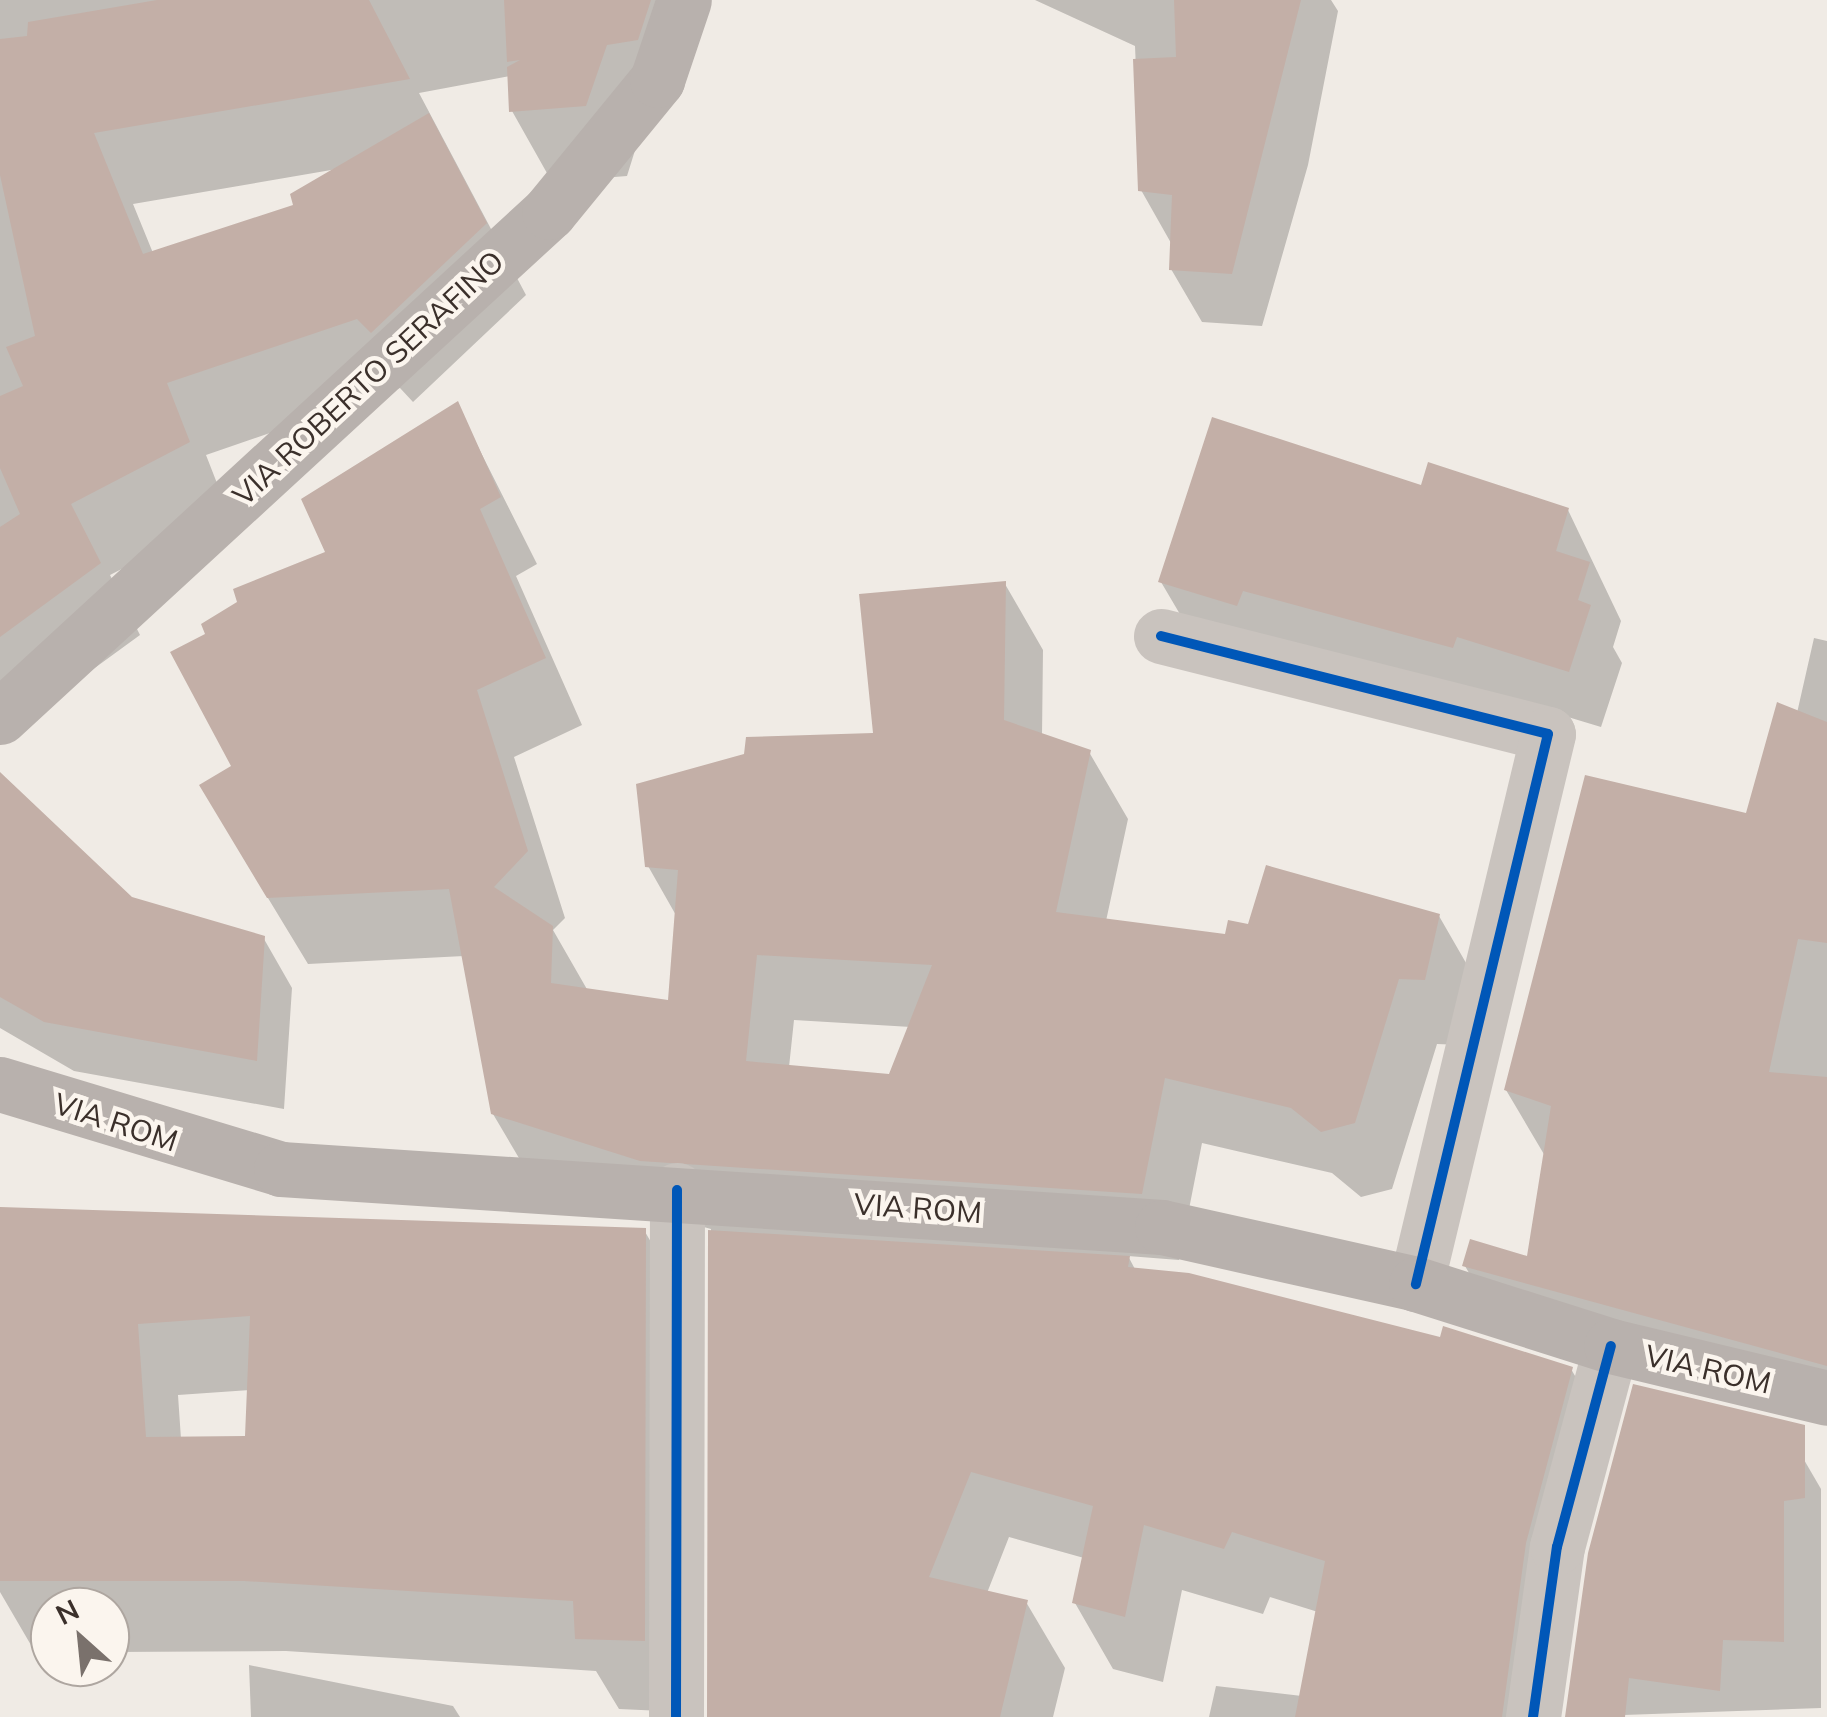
<!DOCTYPE html>
<html>
<head>
<meta charset="utf-8">
<style>
  body { margin:0 }
  #map { position:relative; width:1827px; height:1717px; overflow:hidden; background:#f0ebe5; font-family:Mulish,sans-serif }
  div>[style] { position:absolute }
  .shadow>* { inset:0; background:#0003 }
  .building>* { inset:0; background:#c3afa7 }
  .minor>* { height:55px; margin:-27.5px; padding:0 27.5px; transform-origin:27.5px; border-radius:27.5px; background:#c9c3be }
  .major>* { height:55px; margin:-27.5px; padding:0 27.5px; transform-origin:27.5px; border-radius:27.5px; background:#b8b1ad }
  .cycleway>* { height:10px; margin:-5px; padding:0 5px; transform-origin:5px; border-radius:5px; background:#0057b8 }
  span { translate:-50% -50%; white-space:nowrap; text-align:center; line-height:1.15; -webkit-text-stroke:9px #fbf5ee; paint-order:stroke }
  .street-label { font-size:30px; color:#3b302b }
  .north { position:absolute; left:30px; top:1587px; width:100px; height:100px; box-sizing:border-box; background:#fbf5ee; border:2px solid #aea6a0; border-radius:50%; rotate:333deg; font-size:28px; font-weight:700; line-height:40px; text-align:center; color:#3b302b }
  .north::after { content:''; display:block; margin:auto; width:35px; height:45px; background:#7a716c; clip-path:polygon(50% 0,100% 100%,50% 72%,0 100%) }
</style>
</head>
<body>
<div id="map">
  <div class="shadow">
    <div style="clip-path:polygon(evenodd,0 0,682px 0,627px 176px,552px 182px,512px 111px,510px 76px,419px 93px,526px 295px,413px 402px,400px 388px,206px 455px,229px 514px,110px 575px,140px 635px,0 737px,0 0,337px 169px,296px 207px,153px 253px,133px 204px,337px 169px)"></div>
    <div style="clip-path:polygon(1035px 0,1331px 0,1338px 11px,1308px 165px,1262px 326px,1202px 322px,1171px 269px,1171px 243px,1141px 190px,1135px 46px)"></div>
    <div style="clip-path:polygon(evenodd,457px 405px,537px 564px,516px 576px,582px 725px,514px 757px,565px 918px,553px 930px,588px 991px,670px 1003px,677px 917px,648px 866px,876px 735px,1005px 584px,1043px 650px,1042px 736px,1089px 752px,1128px 819px,1106px 921px,1226px 937px,1250px 926px,1439px 916px,1477px 982px,1462px 1045px,1437px 1044px,1392px 1189px,1361px 1197px,1332px 1173px,1202px 1143px,1179px 1260px,1128px 1256px,1136px 1271px,1571px 1369px,1610px 1436px,1563px 1611px,1548px 1717px,1209px 1717px,1216px 1686px,1302px 1696px,1318px 1612px,1270px 1597px,1263px 1614px,1182px 1590px,1163px 1682px,1113px 1669px,1075px 1603px,1084px 1558px,1009px 1537px,987px 1593px,1026px 1602px,1065px 1668px,1053px 1717px,709px 1717px,711px 1229px,532px 1180px,493px 1114px,464px 956px,308px 964px,240px 852px,235px 767px,208px 636px,328px 553px,457px 405px,794px 1020px,911px 1027px,891px 1077px,789px 1067px,794px 1020px)"></div>
    <div style="clip-path:polygon(1423px 488px,1568px 510px,1621px 621px,1613px 647px,1622px 663px,1601px 727px,1489px 693px,1194px 638px,1161px 582px)"></div>
    <div style="clip-path:polygon(1814px 638px,1827px 641px,1827px 1415px,1505px 1335px,1465px 1266px,1529px 1259px,1545px 1156px,1506px 1090px,1748px 816px,1797px 713px)"></div>
    <div style="clip-path:polygon(0 779px,131px 900px,264px 939px,292px 988px,284px 1109px,74px 1071px,0 1028px)"></div>
    <div style="clip-path:polygon(evenodd,0 1209px,644px 1230px,685px 1301px,685px 1712px,619px 1709px,596px 1671px,286px 1651px,110px 1652px,110px 1607px,50px 1607px,50px 1652px,35px 1652px,0 1592px,0 1209px,250px 1390px,248px 1438px,181px 1439px,178px 1395px,250px 1390px)"></div>
    <div style="clip-path:polygon(1782px 1422px,1821px 1489px,1821px 1708px,1567px 1717px)"></div>
    <div style="clip-path:polygon(249px 1665px,453px 1706px,460px 1717px,251px 1717px)"></div>
  </div>
  <div class="building">
    <div style="clip-path:polygon(157px 0,369px 0,410px 79px,94px 133px,143px 254px,293px 205px,290px 194px,429px 113px,487px 223px,371px 333px,357px 319px,167px 383px,190px 442px,71px 504px,101px 563px,0 637px,0 527px,20px 514px,0 468px,0 396px,23px 386px,6px 347px,35px 336px,0 175px,0 39px,27px 36px,28px 22px)"></div>
    <div style="clip-path:polygon(504px 0,651px 0,638px 40px,607px 45px,586px 106px,509px 112px,507px 67px,520px 60px,507px 62px)"></div>
    <div style="clip-path:polygon(1174px 0,1301px 0,1232px 274px,1169px 270px,1172px 195px,1138px 191px,1133px 59px,1176px 57px)"></div>
    <div style="clip-path:polygon(evenodd,458px 401px,501px 497px,480px 509px,546px 658px,477px 690px,528px 851px,494px 887px,553px 926px,551px 983px,668px 1000px,678px 870px,645px 867px,636px 784px,744px 754px,746px 737px,873px 733px,859px 594px,1006px 581px,1004px 720px,1091px 750px,1056px 912px,1225px 934px,1228px 920px,1248px 924px,1266px 865px,1440px 914px,1425px 980px,1399px 979px,1355px 1123px,1321px 1132px,1291px 1108px,1165px 1078px,1142px 1194px,640px 1161px,491px 1114px,449px 889px,267px 898px,199px 785px,231px 766px,170px 652px,205px 634px,201px 624px,237px 602px,233px 589px,325px 552px,301px 499px,458px 401px,757px 955px,932px 965px,889px 1074px,746px 1061px,757px 955px)"></div>
    <div style="clip-path:polygon(1212px 417px,1421px 485px,1428px 462px,1569px 508px,1556px 551px,1590px 562px,1578px 600px,1591px 605px,1569px 672px,1457px 637px,1453px 648px,1243px 591px,1237px 606px,1158px 582px)"></div>
    <div style="clip-path:polygon(1777px 702px,1827px 722px,1827px 943px,1798px 939px,1769px 1072px,1827px 1077px,1827px 1366px,1462px 1266px,1470px 1239px,1527px 1256px,1551px 1106px,1504px 1090px,1585px 775px,1746px 813px)"></div>
    <div style="clip-path:polygon(0 772px,132px 897px,265px 936px,257px 1061px,44px 1022px,0 997px)"></div>
    <div style="clip-path:polygon(evenodd,0 1207px,646px 1228px,645px 1641px,575px 1639px,573px 1601px,244px 1581px,0 1581px,0 1207px,250px 1316px,245px 1436px,146px 1437px,138px 1324px,250px 1316px)"></div>
    <div style="clip-path:polygon(708px 1230px,1130px 1256px,1128px 1267px,1189px 1273px,1440px 1337px,1443px 1326px,1573px 1367px,1526px 1543px,1502px 1717px,1295px 1717px,1325px 1561px,1232px 1532px,1224px 1549px,1144px 1525px,1125px 1617px,1072px 1603px,1093px 1506px,971px 1472px,929px 1577px,1028px 1600px,1000px 1717px,707px 1717px)"></div>
    <div style="clip-path:polygon(1633px 1384px,1805px 1425px,1805px 1498px,1784px 1501px,1784px 1642px,1723px 1640px,1720px 1691px,1629px 1678px,1625px 1717px,1565px 1717px,1588px 1553px)"></div>
  </div>
  <div class="minor">
    <div style="left:1161px;top:636px;width:399px;rotate:14.2deg"></div>
    <div style="left:1548px;top:734px;width:566px;rotate:103.5deg"></div>
    <div style="left:676px;top:1717px;width:527px;rotate:-89.89deg"></div>
    <div style="left:1533px;top:1717px;width:172px;rotate:-82deg"></div>
    <div style="left:1557px;top:1547px;width:208px;rotate:-75deg"></div>
  </div>
  <div class="major">
    <div style="left:0;top:717px;width:746px;rotate:-42.61deg"></div>
    <div style="left:549px;top:212px;width:171px;rotate:-50.7deg"></div>
    <div style="left:657px;top:80px;width:84px;rotate:-71.4deg"></div>
    <div style="left:0;top:1084px;width:294px;rotate:16.8deg"></div>
    <div style="left:281px;top:1169px;width:883px;rotate:3.77deg"></div>
    <div style="left:1162px;top:1227px;width:260px;rotate:12.6deg"></div>
    <div style="left:1416px;top:1284px;width:205px;rotate:17.6deg"></div>
    <div style="left:1611px;top:1346px;width:222px;rotate:13.5deg"></div>
  </div>
  <div class="cycleway">
    <div style="left:1161px;top:636px;width:399px;rotate:14.2deg"></div>
    <div style="left:1548px;top:734px;width:566px;rotate:103.5deg"></div>
    <div style="left:676px;top:1717px;width:527px;rotate:-89.89deg"></div>
    <div style="left:1533px;top:1717px;width:172px;rotate:-82deg"></div>
    <div style="left:1557px;top:1547px;width:208px;rotate:-75deg"></div>
  </div>
  <div class="street-label">
    <span style="left:368px;top:378px;rotate:-43deg">VIA ROBERTO SERAFINO</span>
    <span style="left:116px;top:1122px;rotate:18deg">VIA ROM</span>
    <span style="left:918px;top:1208px;rotate:4deg">VIA ROM</span>
    <span style="left:1708px;top:1369px;rotate:13deg">VIA ROM</span>
  </div>
  <div class="north">N</div>
</div>
</body>
</html>
